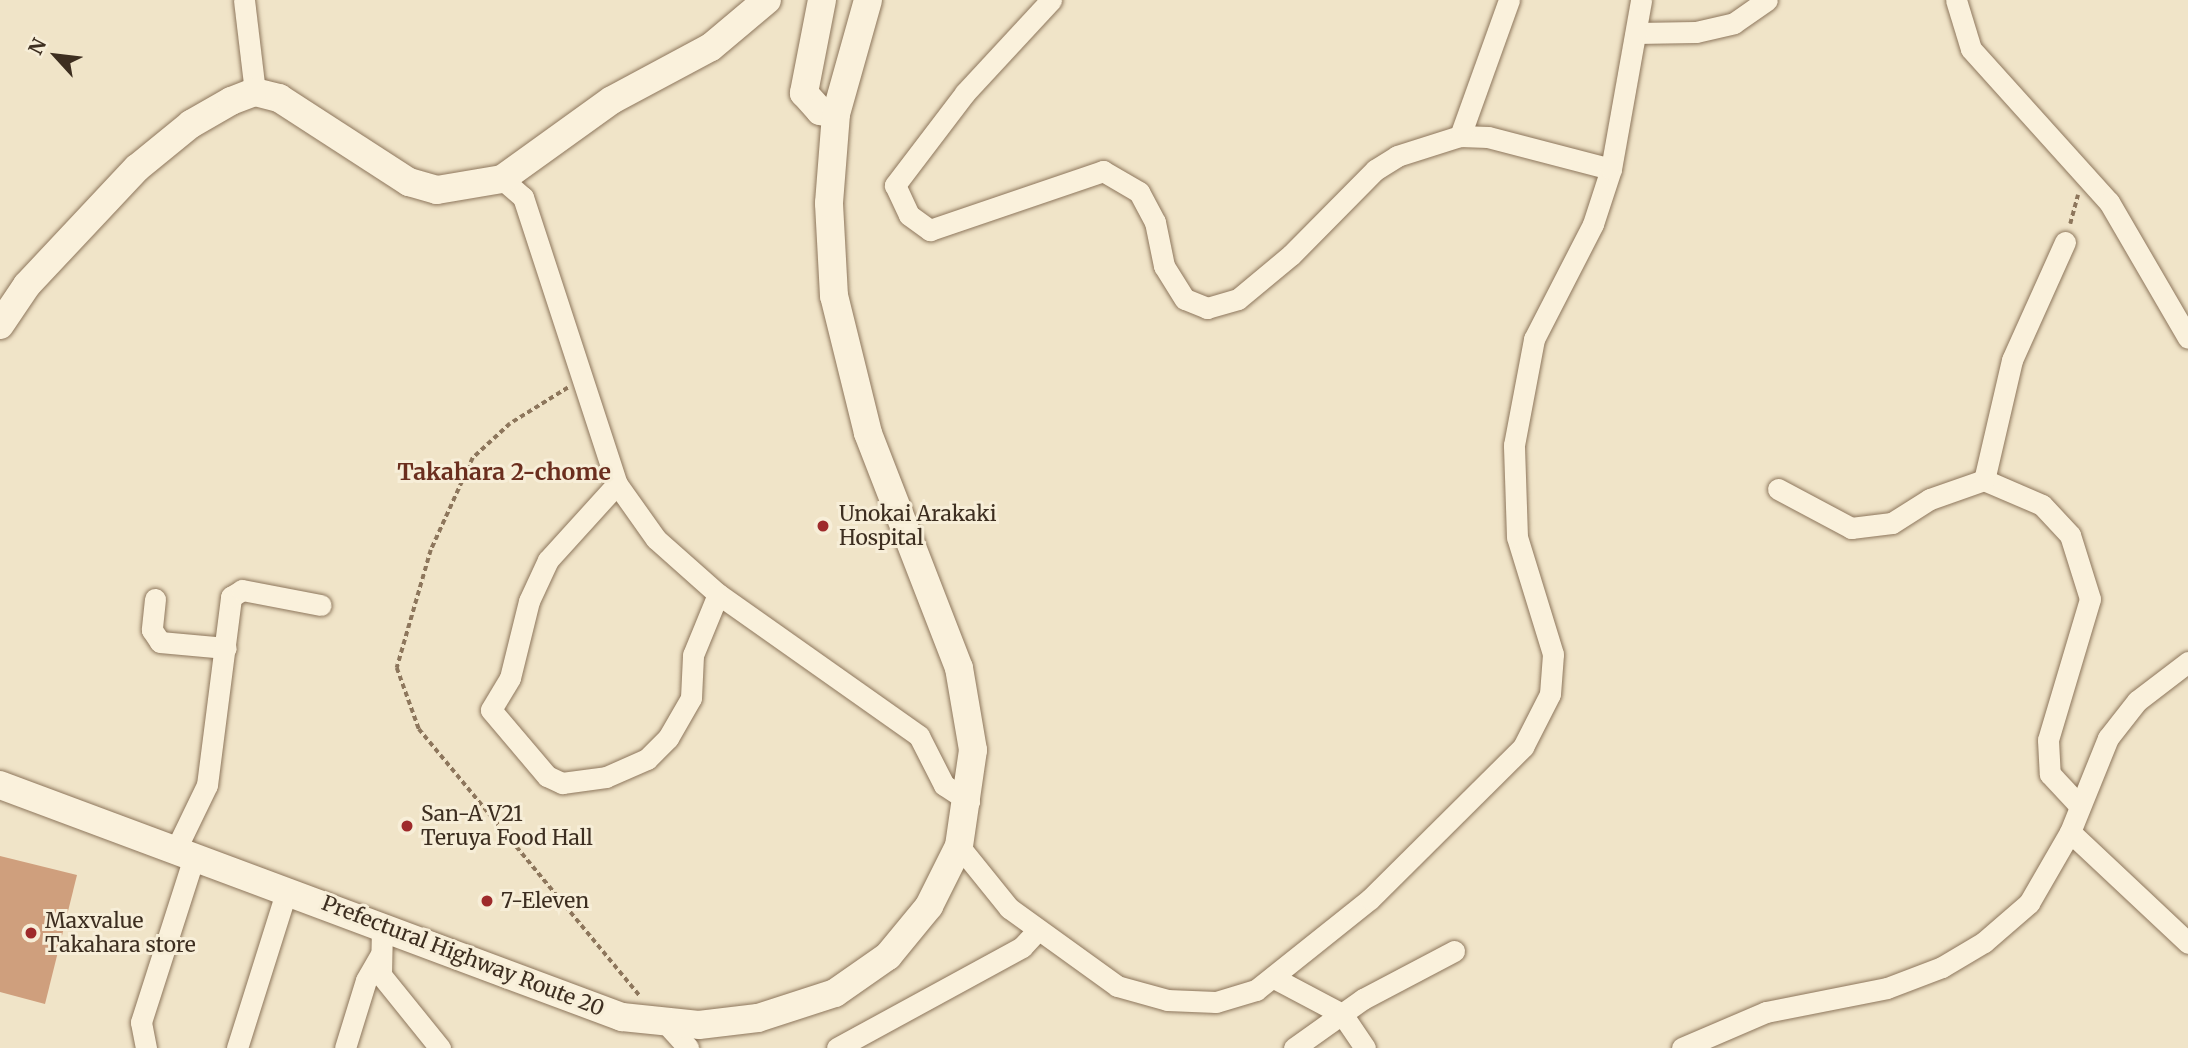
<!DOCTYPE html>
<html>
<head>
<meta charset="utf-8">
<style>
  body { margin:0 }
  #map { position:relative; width:2188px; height:1048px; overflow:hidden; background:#f0e4c8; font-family:Merriweather,serif }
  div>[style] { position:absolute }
  .building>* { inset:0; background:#cf9f7d }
  .path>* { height:3.5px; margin-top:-1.75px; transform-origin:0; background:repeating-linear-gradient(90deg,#8d765c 0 5px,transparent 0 8.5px) }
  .roads { filter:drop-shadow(0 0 2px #8d765c) drop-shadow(0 0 2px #8d765c) }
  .minor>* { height:21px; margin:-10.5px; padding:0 10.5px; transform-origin:10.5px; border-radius:10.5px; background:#faf1dc }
  .secondary>* { height:28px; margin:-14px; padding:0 14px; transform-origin:14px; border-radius:14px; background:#faf1dc }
  .dots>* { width:19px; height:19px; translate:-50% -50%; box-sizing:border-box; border:4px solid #f7eed8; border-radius:50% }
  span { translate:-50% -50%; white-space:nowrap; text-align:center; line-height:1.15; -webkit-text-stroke:6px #f7eed8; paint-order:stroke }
  .poi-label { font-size:21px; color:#3d2e20 }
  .left { translate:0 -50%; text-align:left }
  .street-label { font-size:21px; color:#3d2e20 }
  .neighbourhood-label { font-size:23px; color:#6b2e1e; font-weight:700 }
  .north { position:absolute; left:21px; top:21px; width:70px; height:70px; -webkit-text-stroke:5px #f7eed8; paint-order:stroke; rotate:297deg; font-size:19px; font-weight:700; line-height:28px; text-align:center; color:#3d2e20 }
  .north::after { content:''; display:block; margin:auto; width:24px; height:32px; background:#3d2e20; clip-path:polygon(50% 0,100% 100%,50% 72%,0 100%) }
</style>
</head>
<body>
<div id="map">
  <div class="building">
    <div style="clip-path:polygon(0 856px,77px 875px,45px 1004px,0 992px)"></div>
  </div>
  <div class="path">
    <div style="left:2070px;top:224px;width:30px;rotate:-75deg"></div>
    <div style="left:568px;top:388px;width:68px;rotate:148.2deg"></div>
    <div style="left:510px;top:424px;width:50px;rotate:137.4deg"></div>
    <div style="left:473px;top:458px;width:101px;rotate:114.5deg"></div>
    <div style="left:431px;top:550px;width:123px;rotate:106.1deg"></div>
    <div style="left:397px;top:668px;width:65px;rotate:70.2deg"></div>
    <div style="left:419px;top:729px;width:348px;rotate:50.4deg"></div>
  </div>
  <div class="roads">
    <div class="minor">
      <div style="left:244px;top:0;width:93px;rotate:83.2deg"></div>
      <div style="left:1051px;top:0;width:127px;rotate:132.8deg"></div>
      <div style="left:965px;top:93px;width:116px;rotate:127.3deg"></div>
      <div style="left:895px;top:185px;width:33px;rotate:65deg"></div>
      <div style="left:909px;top:215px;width:26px;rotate:36deg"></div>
      <div style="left:930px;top:230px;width:183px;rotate:-18.8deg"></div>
      <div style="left:1103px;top:171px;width:42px;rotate:30.3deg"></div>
      <div style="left:1139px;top:192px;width:34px;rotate:62deg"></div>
      <div style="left:1155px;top:222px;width:45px;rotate:78.4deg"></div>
      <div style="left:1164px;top:266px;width:39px;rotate:58deg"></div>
      <div style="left:1185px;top:299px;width:24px;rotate:22deg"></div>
      <div style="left:1207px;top:308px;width:32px;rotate:-16deg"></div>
      <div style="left:1238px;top:299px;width:69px;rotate:-39.7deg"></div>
      <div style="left:1291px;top:255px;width:120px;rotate:-45.3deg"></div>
      <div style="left:1375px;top:170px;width:26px;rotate:-32deg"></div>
      <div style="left:1397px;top:156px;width:66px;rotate:-17.6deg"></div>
      <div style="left:1460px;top:136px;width:28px;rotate:2deg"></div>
      <div style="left:1488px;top:137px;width:127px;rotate:14.6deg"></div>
      <div style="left:1956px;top:0;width:51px;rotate:73deg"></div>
      <div style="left:1971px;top:49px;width:206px;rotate:48deg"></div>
      <div style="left:2109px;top:202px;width:157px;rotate:59.8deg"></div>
      <div style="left:1636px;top:33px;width:60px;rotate:-1deg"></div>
      <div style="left:1696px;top:32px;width:39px;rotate:-13deg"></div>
      <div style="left:1734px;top:23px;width:40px;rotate:-34.9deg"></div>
      <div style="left:1460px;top:136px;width:145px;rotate:-70.2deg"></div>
      <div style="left:502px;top:179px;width:28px;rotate:41deg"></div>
      <div style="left:523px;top:197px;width:302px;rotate:71.9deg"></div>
      <div style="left:617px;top:484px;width:67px;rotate:54.7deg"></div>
      <div style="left:656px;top:539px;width:83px;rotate:41.6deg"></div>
      <div style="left:718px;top:594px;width:246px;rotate:35.2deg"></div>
      <div style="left:919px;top:736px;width:55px;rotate:63deg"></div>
      <div style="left:944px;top:785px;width:30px;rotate:33deg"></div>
      <div style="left:2065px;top:242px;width:129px;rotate:114.2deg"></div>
      <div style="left:2012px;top:360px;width:123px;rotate:103.1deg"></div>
      <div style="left:1984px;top:480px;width:63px;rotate:23.3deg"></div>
      <div style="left:2042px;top:505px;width:41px;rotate:47deg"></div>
      <div style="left:2070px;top:535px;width:67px;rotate:72.6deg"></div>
      <div style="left:2090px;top:599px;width:147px;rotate:106.6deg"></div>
      <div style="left:2048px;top:740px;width:34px;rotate:87deg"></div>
      <div style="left:2050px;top:774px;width:41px;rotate:47deg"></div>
      <div style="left:617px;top:484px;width:103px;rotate:132.2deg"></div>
      <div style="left:548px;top:560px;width:45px;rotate:114.9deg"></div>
      <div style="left:529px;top:601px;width:79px;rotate:103.9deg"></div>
      <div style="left:510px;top:678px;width:37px;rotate:121deg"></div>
      <div style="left:491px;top:710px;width:87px;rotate:49.7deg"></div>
      <div style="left:547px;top:776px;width:17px;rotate:25deg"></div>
      <div style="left:562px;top:783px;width:44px;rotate:-7.8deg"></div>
      <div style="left:606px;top:777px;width:45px;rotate:-23.7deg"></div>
      <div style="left:647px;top:759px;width:30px;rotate:-45deg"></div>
      <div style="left:668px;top:738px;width:46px;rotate:-60.1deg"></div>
      <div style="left:691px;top:698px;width:43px;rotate:-87.3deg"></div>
      <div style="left:693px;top:655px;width:66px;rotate:-67.7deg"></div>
      <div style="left:1778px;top:489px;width:83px;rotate:28.1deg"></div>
      <div style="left:1851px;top:528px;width:41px;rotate:-7deg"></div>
      <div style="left:1892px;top:523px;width:45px;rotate:-32.3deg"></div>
      <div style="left:1930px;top:499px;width:57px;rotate:-19.4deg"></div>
      <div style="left:155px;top:599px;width:31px;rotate:96deg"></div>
      <div style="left:152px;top:630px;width:14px;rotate:56deg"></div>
      <div style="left:160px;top:642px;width:66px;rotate:5.2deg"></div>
      <div style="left:2188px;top:662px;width:64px;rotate:142.6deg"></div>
      <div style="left:2137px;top:701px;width:47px;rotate:128.1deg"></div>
      <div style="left:2108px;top:738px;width:101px;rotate:112deg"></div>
      <div style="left:2070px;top:832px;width:162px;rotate:43.2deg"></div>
      <div style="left:959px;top:846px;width:80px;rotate:51.1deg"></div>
      <div style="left:1009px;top:908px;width:133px;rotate:35.8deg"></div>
      <div style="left:1117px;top:986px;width:52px;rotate:15.6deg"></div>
      <div style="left:1167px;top:1000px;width:49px;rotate:2.3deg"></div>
      <div style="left:1216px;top:1002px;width:42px;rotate:-16.7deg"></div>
      <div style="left:1256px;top:990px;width:146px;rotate:-38.6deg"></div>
      <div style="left:1370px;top:899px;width:216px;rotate:-44.8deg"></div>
      <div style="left:1523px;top:747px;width:59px;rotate:-63deg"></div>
      <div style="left:1550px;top:694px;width:40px;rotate:-85.7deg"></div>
      <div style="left:1553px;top:654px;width:122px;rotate:-107.1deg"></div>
      <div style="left:1517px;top:537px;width:92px;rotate:-91.9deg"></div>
      <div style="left:1514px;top:445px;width:108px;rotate:-79.3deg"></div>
      <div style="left:1534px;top:339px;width:129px;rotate:-62.8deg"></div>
      <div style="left:1593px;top:224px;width:58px;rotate:-71.9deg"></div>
      <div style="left:1611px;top:169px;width:172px;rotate:-79.9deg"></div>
      <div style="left:177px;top:847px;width:69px;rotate:-64.2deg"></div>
      <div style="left:207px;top:785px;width:190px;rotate:-82.7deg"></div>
      <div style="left:231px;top:597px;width:13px;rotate:-32deg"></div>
      <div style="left:242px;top:590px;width:80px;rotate:10.8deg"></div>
      <div style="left:382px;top:927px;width:48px;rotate:91.2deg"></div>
      <div style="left:381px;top:975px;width:94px;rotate:51.1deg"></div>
      <div style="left:1274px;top:978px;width:77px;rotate:27.9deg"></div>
      <div style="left:1342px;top:1014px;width:41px;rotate:55.9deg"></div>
      <div style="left:664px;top:1021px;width:36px;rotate:48deg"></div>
      <div style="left:146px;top:1048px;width:26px;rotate:-101deg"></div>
      <div style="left:141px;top:1022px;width:176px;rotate:-72.2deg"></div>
      <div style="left:237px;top:1048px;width:167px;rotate:-72.5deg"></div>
      <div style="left:345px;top:1048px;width:71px;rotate:-72.8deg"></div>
      <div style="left:366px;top:980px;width:28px;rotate:-60deg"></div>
      <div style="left:837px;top:1048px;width:211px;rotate:-28.6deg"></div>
      <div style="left:1022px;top:947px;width:23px;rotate:-47deg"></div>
      <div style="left:1294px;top:1048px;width:85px;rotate:-35.4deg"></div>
      <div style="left:1363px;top:999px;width:103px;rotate:-27.8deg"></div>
      <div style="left:1682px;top:1048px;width:91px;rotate:-23.2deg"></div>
      <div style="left:1766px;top:1012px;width:123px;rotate:-11.2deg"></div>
      <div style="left:1887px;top:988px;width:59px;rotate:-20.9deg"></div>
      <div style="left:1942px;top:967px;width:49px;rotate:-30.8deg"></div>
      <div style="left:1984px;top:942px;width:60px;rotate:-40.9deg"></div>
      <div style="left:2029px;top:903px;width:82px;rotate:-60deg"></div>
    </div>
    <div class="secondary">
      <div style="left:822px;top:0;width:95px;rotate:101deg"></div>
      <div style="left:804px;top:93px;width:24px;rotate:48deg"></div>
      <div style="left:820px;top:111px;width:16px;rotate:11deg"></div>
      <div style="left:0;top:325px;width:48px;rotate:-56deg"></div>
      <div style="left:27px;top:285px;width:161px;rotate:-46.8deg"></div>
      <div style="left:137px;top:168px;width:70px;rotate:-39.2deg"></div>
      <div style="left:191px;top:124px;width:46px;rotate:-29.9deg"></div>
      <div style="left:231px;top:101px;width:26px;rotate:-21deg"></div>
      <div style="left:255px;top:92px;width:25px;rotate:14deg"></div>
      <div style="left:279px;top:98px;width:155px;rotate:32.9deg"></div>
      <div style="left:409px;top:182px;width:29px;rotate:16deg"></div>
      <div style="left:437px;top:190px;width:66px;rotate:-9.6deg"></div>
      <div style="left:502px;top:179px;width:135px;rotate:-35.7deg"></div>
      <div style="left:612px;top:100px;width:112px;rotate:-28.2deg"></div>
      <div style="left:711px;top:47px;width:73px;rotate:-40deg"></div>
      <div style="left:0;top:785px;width:664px;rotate:20.46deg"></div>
      <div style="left:622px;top:1017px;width:77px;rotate:5.9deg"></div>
      <div style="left:699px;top:1025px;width:59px;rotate:-6.8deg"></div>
      <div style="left:758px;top:1018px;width:81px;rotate:-18deg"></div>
      <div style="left:835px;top:993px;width:65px;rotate:-34.9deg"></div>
      <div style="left:888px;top:956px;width:65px;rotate:-50.6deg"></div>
      <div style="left:929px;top:906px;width:67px;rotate:-63.4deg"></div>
      <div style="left:959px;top:846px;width:97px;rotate:-81.7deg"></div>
      <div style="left:973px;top:750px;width:83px;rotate:-99.7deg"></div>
      <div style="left:959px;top:668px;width:252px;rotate:-111.2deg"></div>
      <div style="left:868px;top:433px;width:141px;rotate:-103.9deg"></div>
      <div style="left:834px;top:296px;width:93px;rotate:-93.1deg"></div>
      <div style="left:829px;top:203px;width:89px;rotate:-85.5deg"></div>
      <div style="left:836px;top:114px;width:118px;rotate:-74.3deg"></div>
    </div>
  </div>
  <div class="dots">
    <div style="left:823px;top:526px;background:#9e2a2b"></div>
    <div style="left:407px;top:826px;background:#9e2a2b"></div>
    <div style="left:487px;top:901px;background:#9e2a2b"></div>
    <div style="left:31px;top:933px;background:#9e2a2b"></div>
  </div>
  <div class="poi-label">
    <span class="left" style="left:839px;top:526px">Unokai Arakaki<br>Hospital</span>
    <span class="left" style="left:421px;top:826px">San-A V21<br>Teruya Food Hall</span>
    <span class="left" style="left:501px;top:901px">7-Eleven</span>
    <span class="left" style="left:45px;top:933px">Maxvalue<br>Takahara store</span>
  </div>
  <div class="street-label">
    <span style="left:463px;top:956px;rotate:21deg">Prefectural Highway Route 20</span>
  </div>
  <div class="neighbourhood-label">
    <span style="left:504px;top:472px">Takahara 2-chome</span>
  </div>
  <div class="north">N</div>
</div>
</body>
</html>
